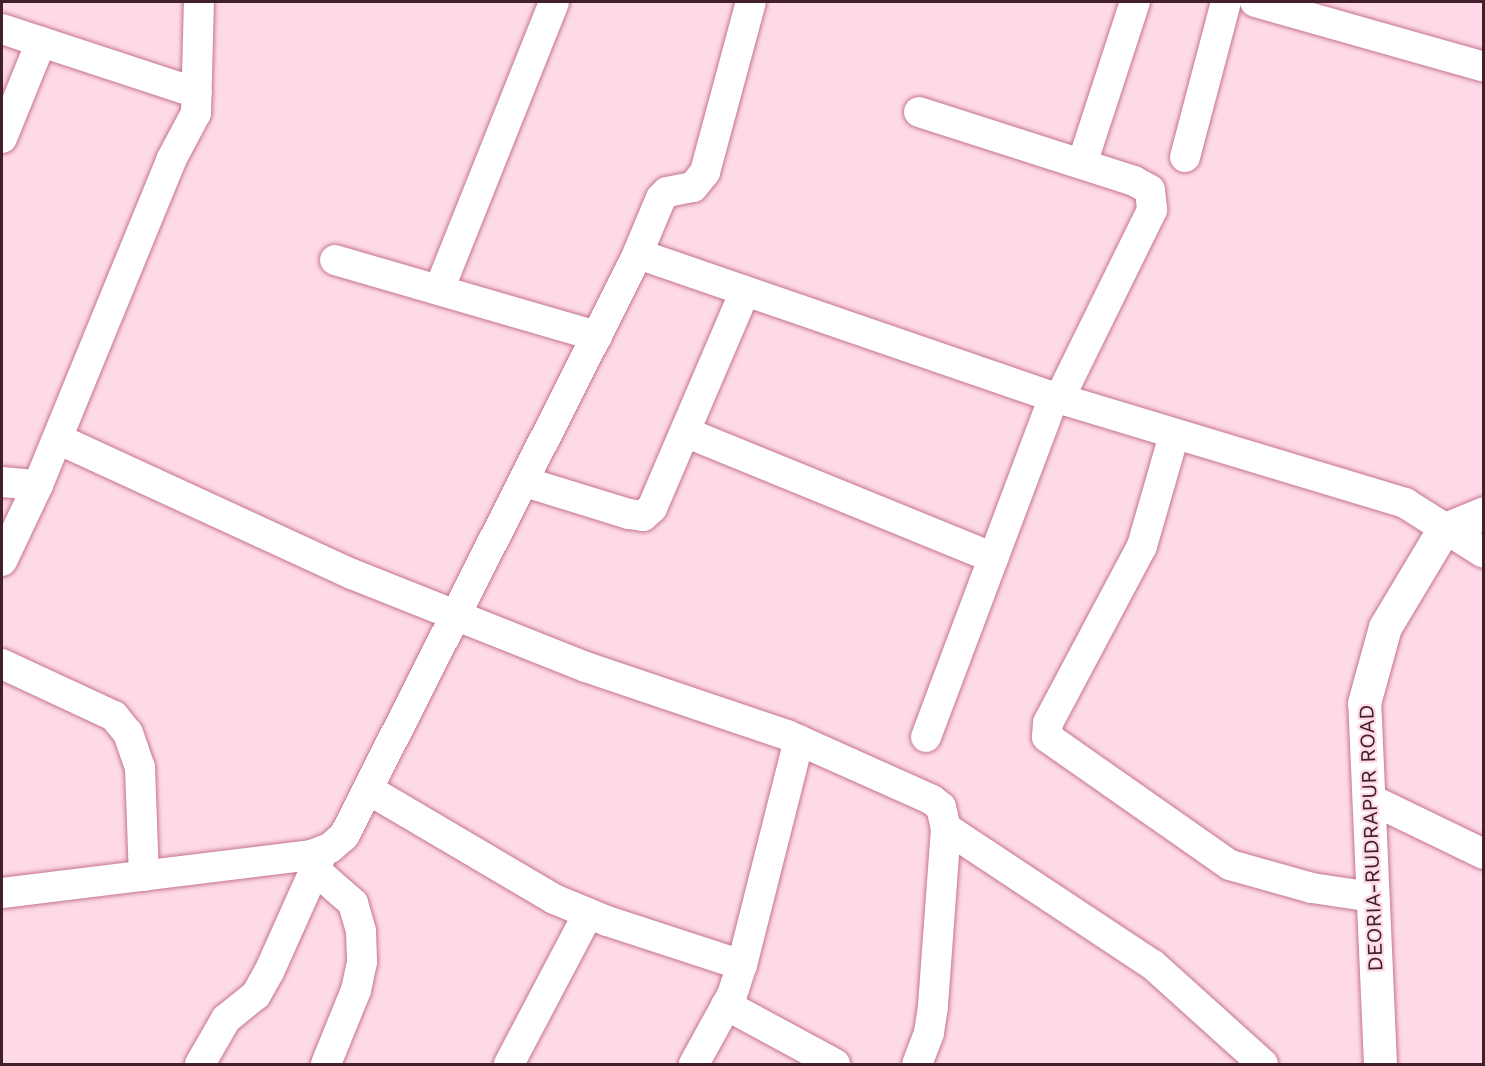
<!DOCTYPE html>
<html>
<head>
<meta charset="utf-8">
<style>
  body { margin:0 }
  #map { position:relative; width:1485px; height:1066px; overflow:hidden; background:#fedae6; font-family:"Work Sans",sans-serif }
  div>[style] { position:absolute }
  .roads { filter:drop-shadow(0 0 2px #c47392) drop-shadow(0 0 2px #c47392) }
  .minor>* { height:30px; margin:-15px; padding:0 15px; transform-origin:15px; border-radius:15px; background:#fff }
  .major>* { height:33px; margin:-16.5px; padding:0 16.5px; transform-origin:16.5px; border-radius:16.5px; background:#fff }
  span { translate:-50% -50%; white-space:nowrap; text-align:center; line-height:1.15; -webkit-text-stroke:4.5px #fedae6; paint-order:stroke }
  .street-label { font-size:21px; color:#41202c }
  .frame { position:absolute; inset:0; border:3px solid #41202c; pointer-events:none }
</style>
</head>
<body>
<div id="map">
  <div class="roads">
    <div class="minor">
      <div style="left:1255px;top:2px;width:238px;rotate:15.8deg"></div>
      <div style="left:2px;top:29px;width:205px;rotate:18.2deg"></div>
      <div style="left:919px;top:112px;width:226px;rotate:17.8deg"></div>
      <div style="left:1134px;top:181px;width:18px;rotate:29deg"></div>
      <div style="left:1150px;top:190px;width:20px;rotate:84deg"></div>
      <div style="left:1152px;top:210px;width:211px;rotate:116.2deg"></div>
      <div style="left:2px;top:138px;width:104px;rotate:-67.9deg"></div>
      <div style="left:1185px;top:157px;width:160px;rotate:-75.2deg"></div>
      <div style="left:1082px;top:164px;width:170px;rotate:-71.9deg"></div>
      <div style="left:637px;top:255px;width:62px;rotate:-67.2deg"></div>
      <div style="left:661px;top:198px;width:8px;rotate:-45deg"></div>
      <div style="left:667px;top:192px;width:26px;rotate:-11deg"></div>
      <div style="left:693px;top:187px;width:19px;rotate:-51deg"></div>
      <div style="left:705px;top:172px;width:176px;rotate:-74.9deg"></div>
      <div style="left:335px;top:260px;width:273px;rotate:16.2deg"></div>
      <div style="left:439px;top:290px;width:310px;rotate:-68.2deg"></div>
      <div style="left:685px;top:432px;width:333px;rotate:22.2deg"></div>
      <div style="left:1174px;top:435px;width:116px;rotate:106.1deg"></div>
      <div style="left:1142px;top:546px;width:200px;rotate:118deg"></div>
      <div style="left:1048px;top:723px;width:14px;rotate:94deg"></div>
      <div style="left:1047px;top:737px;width:223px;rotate:35deg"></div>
      <div style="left:1230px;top:865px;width:85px;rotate:15.7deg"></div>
      <div style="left:1312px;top:888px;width:61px;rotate:8.5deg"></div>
      <div style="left:58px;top:439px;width:324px;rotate:24.7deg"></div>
      <div style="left:352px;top:574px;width:252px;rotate:21.7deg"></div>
      <div style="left:586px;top:667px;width:212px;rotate:18.7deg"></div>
      <div style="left:787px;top:735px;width:159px;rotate:24.1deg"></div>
      <div style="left:932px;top:800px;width:11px;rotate:38deg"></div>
      <div style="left:941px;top:807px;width:22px;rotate:77deg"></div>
      <div style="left:946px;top:828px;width:179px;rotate:94.2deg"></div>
      <div style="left:933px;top:1007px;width:26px;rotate:99deg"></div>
      <div style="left:929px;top:1033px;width:33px;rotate:111deg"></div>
      <div style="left:2px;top:482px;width:36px;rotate:5deg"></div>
      <div style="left:38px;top:485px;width:351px;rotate:-67.7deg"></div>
      <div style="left:171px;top:160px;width:53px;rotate:-62deg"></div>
      <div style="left:196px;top:113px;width:111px;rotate:-88.5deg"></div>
      <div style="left:525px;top:482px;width:109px;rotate:17.1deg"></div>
      <div style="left:629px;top:514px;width:14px;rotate:8deg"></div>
      <div style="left:643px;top:516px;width:12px;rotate:-42deg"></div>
      <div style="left:652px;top:508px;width:236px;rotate:-66.8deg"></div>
      <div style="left:2px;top:561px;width:84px;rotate:-64.7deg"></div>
      <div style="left:2px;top:664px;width:123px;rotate:24.9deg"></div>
      <div style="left:114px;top:716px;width:22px;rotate:51deg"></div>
      <div style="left:128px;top:733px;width:37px;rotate:71deg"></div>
      <div style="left:140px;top:768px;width:108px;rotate:87.9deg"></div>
      <div style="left:926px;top:737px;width:363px;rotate:-69.4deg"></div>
      <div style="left:369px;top:790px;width:215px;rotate:30.5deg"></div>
      <div style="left:554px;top:899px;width:57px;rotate:22.5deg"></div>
      <div style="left:607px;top:921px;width:142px;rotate:18.1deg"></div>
      <div style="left:1368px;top:798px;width:129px;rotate:25.8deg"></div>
      <div style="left:946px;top:828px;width:248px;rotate:33.5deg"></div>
      <div style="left:1153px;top:965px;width:148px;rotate:42deg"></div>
      <div style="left:314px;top:869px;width:52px;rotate:41.1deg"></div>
      <div style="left:353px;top:903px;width:29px;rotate:74deg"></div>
      <div style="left:361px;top:931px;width:31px;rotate:88deg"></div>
      <div style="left:362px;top:962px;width:29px;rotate:102deg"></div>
      <div style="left:356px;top:990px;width:80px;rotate:112.1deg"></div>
      <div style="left:2px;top:893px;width:311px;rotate:-7deg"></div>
      <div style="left:311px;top:855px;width:20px;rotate:-20deg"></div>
      <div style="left:330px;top:848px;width:18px;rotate:-41deg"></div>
      <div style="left:344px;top:836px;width:652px;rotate:-63.2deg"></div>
      <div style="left:638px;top:254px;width:440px;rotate:19deg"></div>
      <div style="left:1054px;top:397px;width:367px;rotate:16.8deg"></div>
      <div style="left:1405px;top:503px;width:93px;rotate:32.3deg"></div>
      <div style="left:726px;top:1005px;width:124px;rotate:28.4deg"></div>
      <div style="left:200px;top:1064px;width:52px;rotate:-60deg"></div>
      <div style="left:226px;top:1019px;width:38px;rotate:-39deg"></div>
      <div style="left:256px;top:995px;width:26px;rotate:-61deg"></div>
      <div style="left:269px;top:972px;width:133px;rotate:-65.9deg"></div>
      <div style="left:509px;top:1064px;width:170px;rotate:-62.2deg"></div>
      <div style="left:694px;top:1064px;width:79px;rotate:-61.2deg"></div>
      <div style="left:732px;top:995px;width:32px;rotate:-72deg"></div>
      <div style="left:742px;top:965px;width:232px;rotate:-75.8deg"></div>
    </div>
    <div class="major">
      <div style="left:1380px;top:1064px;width:361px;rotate:-92.5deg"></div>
      <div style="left:1364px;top:703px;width:79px;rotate:-74.6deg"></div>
      <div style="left:1385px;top:627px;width:113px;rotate:-59.1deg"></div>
      <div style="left:1443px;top:530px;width:44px;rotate:-22.5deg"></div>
    </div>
  </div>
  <div class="street-label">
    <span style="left:1371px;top:838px;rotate:-92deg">DEORIA-RUDRAPUR ROAD</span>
  </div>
  <div class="frame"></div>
</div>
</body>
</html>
